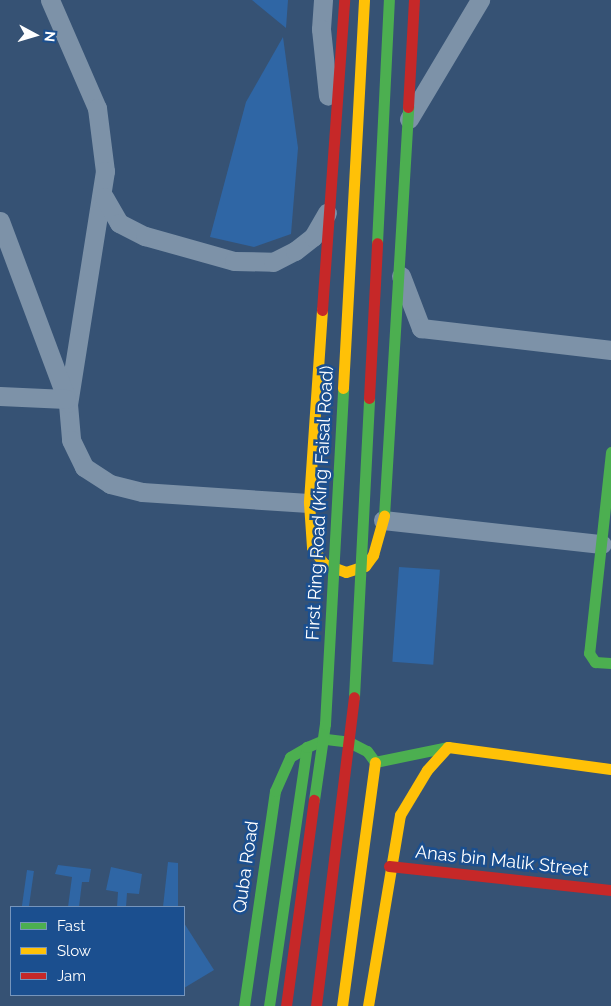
<!DOCTYPE html>
<html>
<head>
<meta charset="utf-8">
<style>
  body { margin:0 }
  #map { position:relative; width:611px; height:1006px; overflow:hidden; background:#365274; font-family:Raleway,sans-serif }
  div>[style] { position:absolute }
  .green>* { inset:0; background:#2f66a5; transform-origin:0 0 }
  .street>* { height:19px; margin:-9.5px; padding:0 9.5px; transform-origin:9.5px; border-radius:9.5px; background:#7d92a8 }
  .fast>* { height:11px; margin:-5.5px; padding:0 5.5px; transform-origin:5.5px; border-radius:5.5px; background:#4caf50 }
  .slow>* { height:11px; margin:-5.5px; padding:0 5.5px; transform-origin:5.5px; border-radius:5.5px; background:#ffc107 }
  .jam>* { height:11px; margin:-5.5px; padding:0 5.5px; transform-origin:5.5px; border-radius:5.5px; background:#c62828 }
  .fast-bridge>* { height:11px; margin:-5.5px; padding:0 5.5px; transform-origin:5.5px; border-radius:5.5px; background:#4caf50 }
  .slow-bridge>* { height:11px; margin:-5.5px; padding:0 5.5px; transform-origin:5.5px; border-radius:5.5px; background:#ffc107 }
  .jam-bridge>* { height:11px; margin:-5.5px; padding:0 5.5px; transform-origin:5.5px; border-radius:5.5px; background:#c62828 }
  span { translate:-50% -50%; white-space:nowrap; text-align:center; line-height:1.15; -webkit-text-stroke:5px #1b4f8f; paint-order:stroke }
  .street-label { font-size:18px; color:#fff }
  .legend { position:absolute; left:10px; top:906px; width:175px; height:90px; box-sizing:border-box; background:#1b4f8f; border:1px solid #7695bc; margin:0; padding:6px 9px; list-style:none; font-size:15px; color:#fff }
  .legend li { display:flex; align-items:center; gap:10px; height:25px }
  .legend b { width:25px; border:1px solid #7695bc }
  .north { position:absolute; left:10px; top:10px; width:50px; height:50px; -webkit-text-stroke:4px #1b4f8f; paint-order:stroke; rotate:96deg; font-size:14px; font-weight:700; line-height:20px; text-align:center; color:#fff }
  .north::after { content:''; display:block; margin:auto; width:18px; height:22px; background:#fff; clip-path:polygon(50% 0,100% 100%,50% 72%,0 100%) }
</style>
</head>
<body>
<div id="map">
  <div class="green">
    <div style="clip-path:polygon(252px 0,288px 0,286px 28px)"></div>
    <div style="clip-path:polygon(283px 37px,298px 148px,291px 234px,254px 247px,210px 237px,246px 102px)"></div>
    <div style="left:399px;top:567px;width:41px;height:95px;rotate:4deg"></div>
    <div style="clip-path:polygon(168px 862px,178px 863px,178px 907px,163px 907px)"></div>
    <div style="clip-path:polygon(58px 865px,91px 869px,89px 882px,82px 882px,79px 907px,68px 907px,72px 877px,55px 874px)"></div>
    <div style="clip-path:polygon(111px 867px,142px 874px,139px 894px,127px 893px,126px 907px,117px 907px,118px 892px,106px 890px)"></div>
    <div style="left:27px;top:870px;width:7px;height:37px;rotate:8deg"></div>
    <div style="clip-path:polygon(184px 923px,214px 970px,184px 988px)"></div>
  </div>
  <div class="street">
    <div style="left:50px;top:0;width:118px;rotate:66.5deg"></div>
    <div style="left:97px;top:108px;width:64px;rotate:82.8deg"></div>
    <div style="left:105px;top:171px;width:236px;rotate:99deg"></div>
    <div style="left:68px;top:404px;width:36px;rotate:85deg"></div>
    <div style="left:71px;top:440px;width:30px;rotate:64deg"></div>
    <div style="left:84px;top:467px;width:31px;rotate:33deg"></div>
    <div style="left:110px;top:484px;width:33px;rotate:14deg"></div>
    <div style="left:142px;top:492px;width:167px;rotate:3.8deg"></div>
    <div style="left:323px;top:0;width:29px;rotate:94deg"></div>
    <div style="left:321px;top:29px;width:67px;rotate:84deg"></div>
    <div style="left:409px;top:119px;width:139px;rotate:-59.2deg"></div>
    <div style="left:104px;top:197px;width:30px;rotate:60deg"></div>
    <div style="left:119px;top:223px;width:29px;rotate:27deg"></div>
    <div style="left:145px;top:236px;width:92px;rotate:15.7deg"></div>
    <div style="left:234px;top:261px;width:39px;rotate:1deg"></div>
    <div style="left:273px;top:262px;width:25px;rotate:-27deg"></div>
    <div style="left:295px;top:251px;width:23px;rotate:-38deg"></div>
    <div style="left:313px;top:237px;width:28px;rotate:-60deg"></div>
    <div style="left:0;top:221px;width:194px;rotate:69.5deg"></div>
    <div style="left:401px;top:276px;width:56px;rotate:69deg"></div>
    <div style="left:421px;top:328px;width:191px;rotate:6.6deg"></div>
    <div style="left:0;top:396px;width:66px;rotate:2.6deg"></div>
    <div style="left:383px;top:520px;width:220px;rotate:6.3deg"></div>
  </div>
  <div class="fast">
    <div style="left:611px;top:452px;width:202px;rotate:96.2deg"></div>
    <div style="left:589px;top:653px;width:11px;rotate:56deg"></div>
    <div style="left:595px;top:662px;width:16px;rotate:4deg"></div>
    <div style="left:384px;top:516px;width:410px;rotate:-86.6deg"></div>
    <div style="left:375px;top:762px;width:75px;rotate:-11.6deg"></div>
    <div style="left:244px;top:1006px;width:217px;rotate:-81.8deg"></div>
    <div style="left:275px;top:791px;width:37px;rotate:-66deg"></div>
    <div style="left:290px;top:757px;width:20px;rotate:-30deg"></div>
    <div style="left:269px;top:1006px;width:262px;rotate:-81.7deg"></div>
    <div style="left:307px;top:747px;width:21px;rotate:-23deg"></div>
    <div style="left:326px;top:739px;width:23px;rotate:7deg"></div>
    <div style="left:349px;top:742px;width:20px;rotate:27deg"></div>
    <div style="left:367px;top:751px;width:14px;rotate:54deg"></div>
  </div>
  <div class="slow">
    <div style="left:322px;top:310px;width:193px;rotate:93.9deg"></div>
    <div style="left:309px;top:503px;width:44px;rotate:86.1deg"></div>
    <div style="left:312px;top:547px;width:21px;rotate:55deg"></div>
    <div style="left:324px;top:564px;width:23px;rotate:20deg"></div>
    <div style="left:346px;top:572px;width:20px;rotate:-18deg"></div>
    <div style="left:365px;top:566px;width:14px;rotate:-54deg"></div>
    <div style="left:373px;top:555px;width:41px;rotate:-74.2deg"></div>
    <div style="left:342px;top:1006px;width:246px;rotate:-82.3deg"></div>
    <div style="left:368px;top:1006px;width:194px;rotate:-80.5deg"></div>
    <div style="left:400px;top:815px;width:52px;rotate:-59deg"></div>
    <div style="left:427px;top:770px;width:31px;rotate:-48deg"></div>
    <div style="left:448px;top:747px;width:164px;rotate:7.7deg"></div>
  </div>
  <div class="jam">
    <div style="left:408px;top:107px;width:107px;rotate:-86.8deg"></div>
    <div style="left:322px;top:310px;width:311px;rotate:-85.9deg"></div>
    <div style="left:389px;top:866px;width:223px;rotate:6.2deg"></div>
  </div>
  <div class="fast-bridge">
    <div style="left:377px;top:243px;width:243px;rotate:-87.2deg"></div>
    <div style="left:354px;top:697px;width:299px;rotate:-87.1deg"></div>
    <div style="left:314px;top:800px;width:77px;rotate:-81.8deg"></div>
    <div style="left:325px;top:724px;width:336px;rotate:-86.9deg"></div>
  </div>
  <div class="slow-bridge">
    <div style="left:343px;top:388px;width:389px;rotate:-86.9deg"></div>
  </div>
  <div class="jam-bridge">
    <div style="left:369px;top:398px;width:155px;rotate:-87deg"></div>
    <div style="left:286px;top:1006px;width:208px;rotate:-82.3deg"></div>
    <div style="left:316px;top:1006px;width:311px;rotate:-83deg"></div>
  </div>
  <div class="street-label">
    <span style="left:320px;top:503px;rotate:-87deg">First Ring Road (King Faisal Road)</span>
    <span style="left:502px;top:861px;rotate:6deg">Anas bin Malik Street</span>
    <span style="left:246px;top:867px;rotate:-82deg">Quba Road</span>
  </div>
  <ul class="legend">
  <li><b style="height:6px;background:#4caf50"></b>Fast</li>
  <li><b style="height:6px;background:#ffc107"></b>Slow</li>
  <li><b style="height:6px;background:#c62828"></b>Jam</li>
  </ul>
  <div class="north">N</div>
</div>
</body>
</html>
